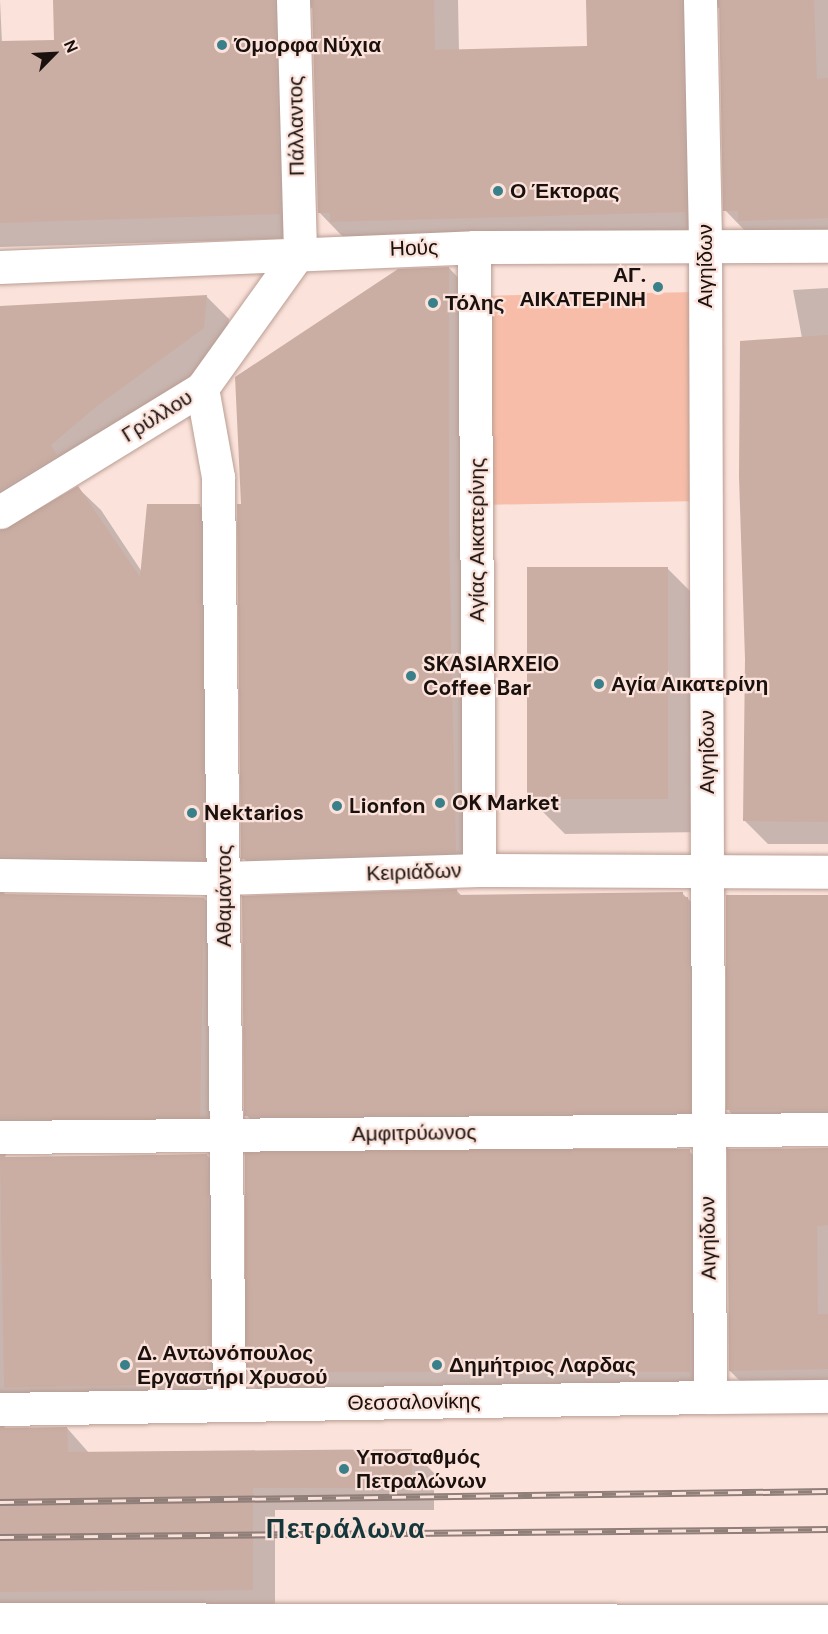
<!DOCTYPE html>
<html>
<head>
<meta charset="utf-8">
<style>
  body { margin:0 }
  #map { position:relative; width:828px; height:1634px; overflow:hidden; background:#fbe3db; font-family:"DM Sans",sans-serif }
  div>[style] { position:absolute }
  .green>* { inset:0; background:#f7bda8; transform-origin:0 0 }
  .shadow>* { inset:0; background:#0003 }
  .building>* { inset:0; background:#caaea3; transform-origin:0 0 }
  .roads { filter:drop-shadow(0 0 2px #b99d93) drop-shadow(0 0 2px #b99d93) }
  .pedestrian>* { height:33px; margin:-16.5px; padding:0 16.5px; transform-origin:16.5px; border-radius:16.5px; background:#fff }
  .minor>* { height:33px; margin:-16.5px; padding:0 16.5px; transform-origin:16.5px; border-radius:16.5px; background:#fff }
  .tertiary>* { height:33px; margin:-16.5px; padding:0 16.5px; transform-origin:16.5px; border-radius:16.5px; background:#fff }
  .rail>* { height:7px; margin-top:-3.5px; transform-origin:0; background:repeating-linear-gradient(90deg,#fbe3db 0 14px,#907e79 0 28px); box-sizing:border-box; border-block:2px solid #907e79 }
  .dots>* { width:16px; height:16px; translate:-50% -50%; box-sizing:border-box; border:3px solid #fbe3db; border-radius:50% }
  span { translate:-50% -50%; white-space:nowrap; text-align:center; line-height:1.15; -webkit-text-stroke:4.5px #fbe3db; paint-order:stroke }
  .poi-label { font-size:21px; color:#1a100d; font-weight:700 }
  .left { translate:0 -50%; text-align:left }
  .right { translate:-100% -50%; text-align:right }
  .street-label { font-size:21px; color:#1a100d }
  .district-label { font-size:27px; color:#15373c; font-weight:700; letter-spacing:1.5px }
  .north { position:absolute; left:24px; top:24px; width:60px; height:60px; -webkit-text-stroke:4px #fbe3db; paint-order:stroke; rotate:66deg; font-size:16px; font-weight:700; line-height:24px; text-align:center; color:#1a100d }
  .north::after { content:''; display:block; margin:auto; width:21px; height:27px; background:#1a100d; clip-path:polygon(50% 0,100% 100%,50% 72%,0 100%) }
</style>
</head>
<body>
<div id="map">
  <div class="green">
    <div style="left:700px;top:292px;width:209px;height:210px;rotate:89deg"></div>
  </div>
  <div class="shadow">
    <div style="clip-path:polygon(0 0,2px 43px,56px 41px,55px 0,458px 0,459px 51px,588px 48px,588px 0,828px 0,828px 243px,749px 235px,725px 210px,720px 7px,708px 15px,709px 236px,343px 237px,319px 212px,313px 7px,301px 15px,304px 238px,0 247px)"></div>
    <div style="clip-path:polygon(449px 268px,471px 291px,478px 874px,265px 880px,243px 858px,242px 505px)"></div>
    <div style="clip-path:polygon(828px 288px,828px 844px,768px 844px,744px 820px,802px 338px,793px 290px)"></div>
    <div style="clip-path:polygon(207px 297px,229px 319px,226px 351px,13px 518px,6px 529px,78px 488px,101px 510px,142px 572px,199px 505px,222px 528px,226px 881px,6px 887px,4px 895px,204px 898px,226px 921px,229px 1138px,12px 1143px,5px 1157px,207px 1155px,229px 1178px,232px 1406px,6px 1422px,4px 1429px,67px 1428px,89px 1453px,412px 1451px,434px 1473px,434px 1510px,275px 1510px,275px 1623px,0 1634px,0 307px)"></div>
    <div style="clip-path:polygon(667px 568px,701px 602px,704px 832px,565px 834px,531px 800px)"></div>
    <div style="clip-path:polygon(457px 891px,462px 896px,682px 893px,718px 928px,719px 1141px,276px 1145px,246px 1115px)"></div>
    <div style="clip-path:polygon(828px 897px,828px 1136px,755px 1137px,729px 1111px)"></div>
    <div style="clip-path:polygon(828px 1149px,828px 1395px,756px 1397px,730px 1371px)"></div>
    <div style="clip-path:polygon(689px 1151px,713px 1174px,714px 1395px,273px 1405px,249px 1382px)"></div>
  </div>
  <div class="building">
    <div style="clip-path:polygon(53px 0,274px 0,280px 214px,0 223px,0 41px,54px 40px)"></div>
    <div style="clip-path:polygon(312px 0,434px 0,435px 50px,587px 46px,586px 0,681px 0,686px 212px,330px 222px,330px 213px,318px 213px)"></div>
    <div style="clip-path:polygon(719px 0,814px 0,817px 79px,828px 78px,828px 218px,738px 221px,738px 211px,723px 211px)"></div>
    <div style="clip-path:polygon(449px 267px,449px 537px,456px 852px,241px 859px,237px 504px,241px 504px,235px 377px,398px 269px)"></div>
    <div style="clip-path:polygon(207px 295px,204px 328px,97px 406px,51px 445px,57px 455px,0 490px,0 306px)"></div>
    <div style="clip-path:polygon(828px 335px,828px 822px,743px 821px,745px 659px,739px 477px,740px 341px)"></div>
    <div style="clip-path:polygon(78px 486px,140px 577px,147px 504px,200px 504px,204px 859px,0 856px,0 531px)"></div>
    <div style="left:668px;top:567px;width:232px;height:141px;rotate:90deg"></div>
    <div style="clip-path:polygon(457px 889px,457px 895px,683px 892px,683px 897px,688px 897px,690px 1112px,244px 1116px,242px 896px)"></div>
    <div style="left:0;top:894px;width:204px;height:224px;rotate:1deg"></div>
    <div style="left:828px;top:895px;width:215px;height:102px;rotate:90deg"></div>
    <div style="clip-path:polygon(828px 1148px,828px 1225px,817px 1226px,818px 1314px,828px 1314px,828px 1369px,729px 1371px,727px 1149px)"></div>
    <div style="left:690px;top:1149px;width:223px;height:445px;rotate:90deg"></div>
    <div style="left:207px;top:1154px;width:230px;height:207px;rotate:89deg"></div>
    <div style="clip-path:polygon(67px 1427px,68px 1452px,412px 1449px,412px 1488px,253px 1488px,253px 1590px,0 1592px,0 1428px)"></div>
  </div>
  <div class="roads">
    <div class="pedestrian">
      <div style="left:705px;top:245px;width:626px;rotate:89.82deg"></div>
      <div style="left:474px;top:247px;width:623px;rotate:89.54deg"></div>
      <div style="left:710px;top:1397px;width:118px;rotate:-0.5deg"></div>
    </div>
    <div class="minor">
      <div style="left:700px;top:0;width:245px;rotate:88.8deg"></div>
      <div style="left:202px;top:388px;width:90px;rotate:79.8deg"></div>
      <div style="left:218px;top:477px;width:928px;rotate:89.32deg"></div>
      <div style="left:0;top:512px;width:237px;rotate:-31.5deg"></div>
      <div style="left:202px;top:388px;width:168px;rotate:-54.4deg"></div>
      <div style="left:300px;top:251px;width:251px;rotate:-91.6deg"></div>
      <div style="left:0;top:1137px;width:828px;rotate:-0.55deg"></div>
      <div style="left:0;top:1409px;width:710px;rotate:-0.97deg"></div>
      <div style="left:710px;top:1397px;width:526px;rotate:-90.33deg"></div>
    </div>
    <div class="tertiary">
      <div style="left:0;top:267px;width:474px;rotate:-2.4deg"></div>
      <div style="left:474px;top:247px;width:354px;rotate:-0.2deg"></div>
      <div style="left:0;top:875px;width:224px;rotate:0.8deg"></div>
      <div style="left:224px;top:878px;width:255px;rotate:-1.8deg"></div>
      <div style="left:479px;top:870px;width:349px;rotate:0.3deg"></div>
      <div style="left:0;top:1619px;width:828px;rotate:0.14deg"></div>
    </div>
  </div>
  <div class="rail">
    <div style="left:0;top:1502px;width:828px;rotate:-0.76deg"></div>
    <div style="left:0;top:1537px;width:828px;rotate:-0.55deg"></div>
  </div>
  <div class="dots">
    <div style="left:222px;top:45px;background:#3a808b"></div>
    <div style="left:498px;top:191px;background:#3a808b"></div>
    <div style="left:658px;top:287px;background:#3a808b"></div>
    <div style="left:433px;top:303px;background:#3a808b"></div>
    <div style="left:411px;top:676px;background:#3a808b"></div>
    <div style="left:599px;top:684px;background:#3a808b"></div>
    <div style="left:440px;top:803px;background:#3a808b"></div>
    <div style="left:337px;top:806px;background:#3a808b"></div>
    <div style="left:192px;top:813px;background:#3a808b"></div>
    <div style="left:125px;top:1365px;background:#3a808b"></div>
    <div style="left:437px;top:1365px;background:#3a808b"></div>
    <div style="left:344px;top:1469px;background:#3a808b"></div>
  </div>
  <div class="poi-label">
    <span class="left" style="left:234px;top:45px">Όμορφα Νύχια</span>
    <span class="left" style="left:510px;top:191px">Ο Έκτορας</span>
    <span class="right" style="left:646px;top:287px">ΑΓ.<br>ΑΙΚΑΤΕΡΙΝΗ</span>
    <span class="left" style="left:445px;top:303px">Τόλης</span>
    <span class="left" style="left:423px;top:676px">SKASIARXEIO<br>Coffee Bar</span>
    <span class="left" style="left:611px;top:684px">Αγία Αικατερίνη</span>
    <span class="left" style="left:452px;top:803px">OK Market</span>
    <span class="left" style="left:349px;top:806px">Lionfon</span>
    <span class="left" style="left:204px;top:813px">Nektarios</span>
    <span class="left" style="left:137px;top:1365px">Δ. Αντωνόπουλος<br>Εργαστήρι Χρυσού</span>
    <span class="left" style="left:449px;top:1365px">Δημήτριος Λαρδας</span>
    <span class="left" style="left:356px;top:1469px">Υποσταθμός<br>Πετραλώνων</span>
  </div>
  <div class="street-label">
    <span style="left:296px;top:126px;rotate:-91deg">Πάλλαντος</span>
    <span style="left:414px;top:248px;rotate:-2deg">Ηούς</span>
    <span style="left:705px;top:266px;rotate:-90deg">Αιγηίδων</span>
    <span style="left:157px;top:416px;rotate:-32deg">Γρύλλου</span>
    <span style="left:477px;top:540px;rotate:-90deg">Αγίας Αικατερίνης</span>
    <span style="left:707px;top:752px;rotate:-90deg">Αιγηίδων</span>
    <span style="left:414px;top:872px;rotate:-2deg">Κειριάδων</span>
    <span style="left:224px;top:896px;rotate:-90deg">Αθαμάντος</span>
    <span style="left:414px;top:1133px;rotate:-1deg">Αμφιτρύωνος</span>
    <span style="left:708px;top:1238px;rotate:-91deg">Αιγηίδων</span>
    <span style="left:414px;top:1402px;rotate:-1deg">Θεσσαλονίκης</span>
  </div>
  <div class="district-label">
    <span style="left:346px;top:1529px">Πετράλωνα</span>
  </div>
  <div class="north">N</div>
</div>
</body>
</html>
